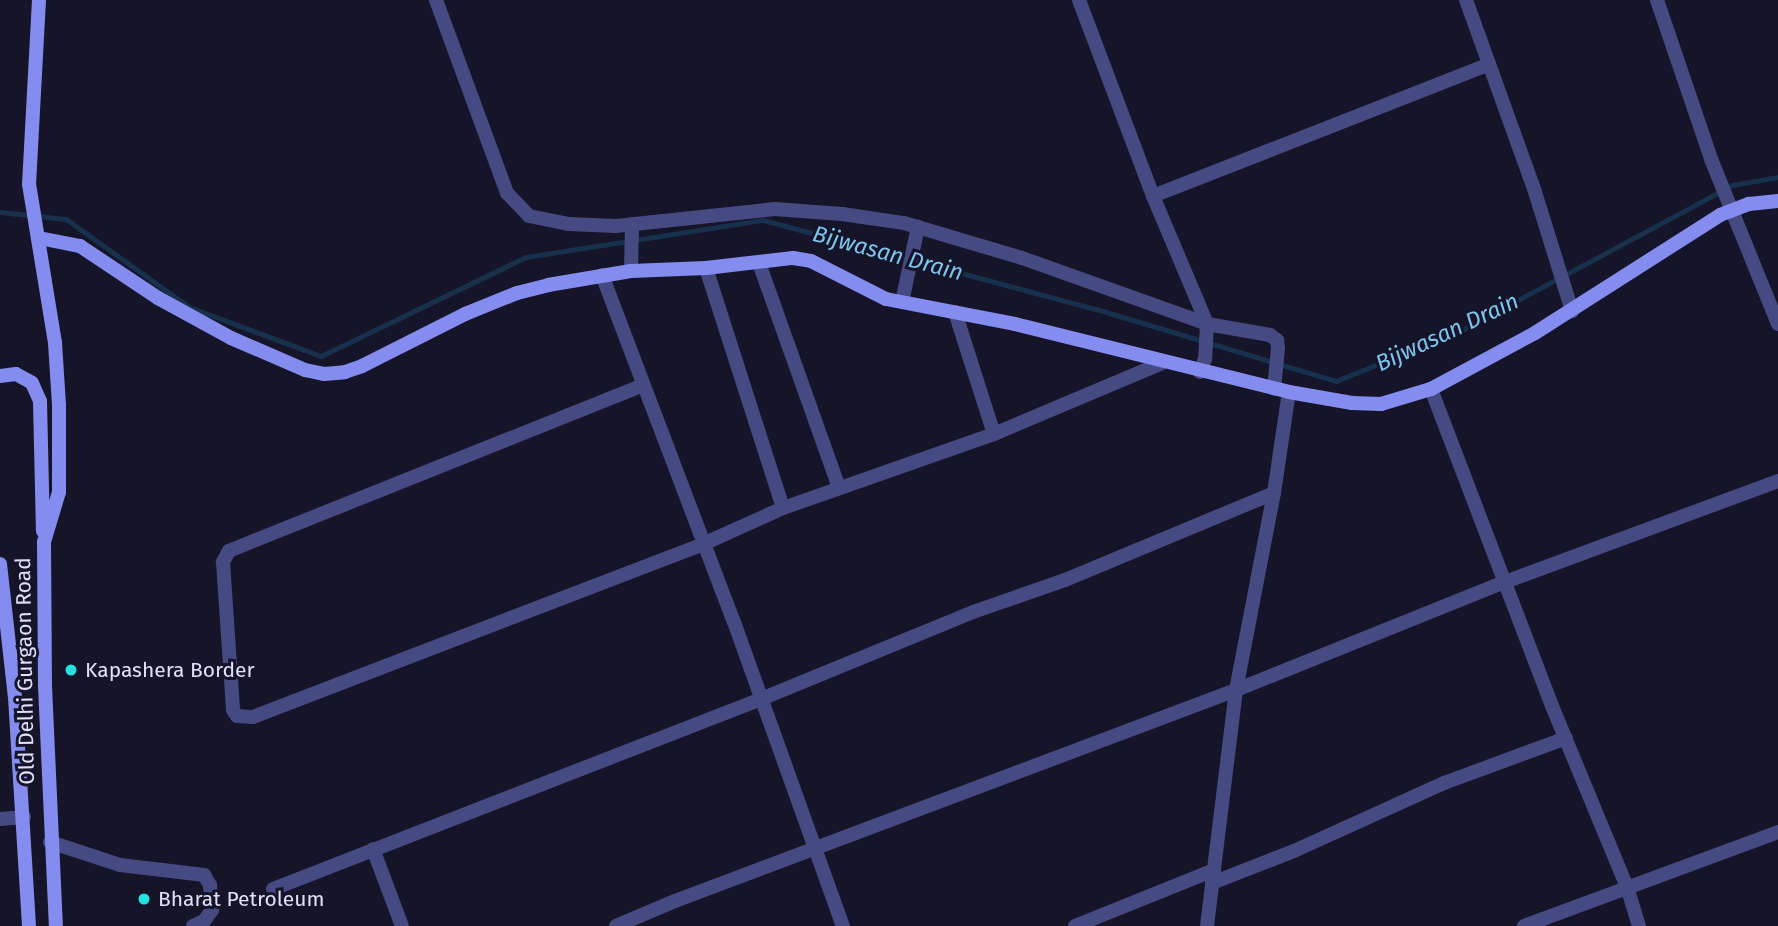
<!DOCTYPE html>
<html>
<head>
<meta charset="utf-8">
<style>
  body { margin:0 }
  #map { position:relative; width:1778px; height:926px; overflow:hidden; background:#161429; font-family:"Fira Sans",sans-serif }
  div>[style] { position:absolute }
  .stream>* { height:5px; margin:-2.5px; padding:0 2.5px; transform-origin:2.5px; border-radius:2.5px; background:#17304b }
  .street>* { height:14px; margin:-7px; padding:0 7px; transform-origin:7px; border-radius:7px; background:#464a82 }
  .secondary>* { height:14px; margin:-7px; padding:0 7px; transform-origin:7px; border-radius:7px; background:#848def }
  .dots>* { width:19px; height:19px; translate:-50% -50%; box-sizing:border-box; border:4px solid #161429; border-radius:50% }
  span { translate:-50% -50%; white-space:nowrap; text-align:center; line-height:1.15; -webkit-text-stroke:6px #161429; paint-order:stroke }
  .poi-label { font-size:21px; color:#e0e0fb }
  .left { translate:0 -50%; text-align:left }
  .street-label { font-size:21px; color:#e0e0fb }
  .water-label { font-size:23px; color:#7cc6ee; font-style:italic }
</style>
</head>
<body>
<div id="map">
  <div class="stream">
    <div style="left:0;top:212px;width:66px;rotate:6.1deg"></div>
    <div style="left:66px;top:219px;width:151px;rotate:35.6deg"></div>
    <div style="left:189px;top:307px;width:141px;rotate:20.4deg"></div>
    <div style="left:321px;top:356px;width:228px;rotate:-25.8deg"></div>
    <div style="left:526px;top:257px;width:240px;rotate:-8.9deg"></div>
    <div style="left:763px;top:220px;width:345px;rotate:15deg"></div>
    <div style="left:1096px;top:309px;width:251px;rotate:16.7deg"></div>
    <div style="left:1336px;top:381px;width:136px;rotate:-22deg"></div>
    <div style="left:1462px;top:330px;width:306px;rotate:-28.2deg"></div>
    <div style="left:1732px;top:185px;width:47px;rotate:-9.9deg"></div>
  </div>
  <div class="street">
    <div style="left:436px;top:0;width:206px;rotate:69.8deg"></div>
    <div style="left:507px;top:193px;width:32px;rotate:46deg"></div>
    <div style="left:529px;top:216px;width:41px;rotate:11.3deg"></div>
    <div style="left:569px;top:224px;width:47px;rotate:2.4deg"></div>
    <div style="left:616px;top:226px;width:160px;rotate:-6.1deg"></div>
    <div style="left:775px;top:209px;width:67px;rotate:4.3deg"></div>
    <div style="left:842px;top:214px;width:63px;rotate:8.3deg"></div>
    <div style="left:904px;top:223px;width:123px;rotate:16.5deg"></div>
    <div style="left:1022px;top:258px;width:196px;rotate:19.6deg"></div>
    <div style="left:1207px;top:324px;width:64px;rotate:9.9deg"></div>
    <div style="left:1270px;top:335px;width:9px;rotate:36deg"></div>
    <div style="left:1277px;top:340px;width:8px;rotate:83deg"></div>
    <div style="left:1278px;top:348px;width:41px;rotate:95.6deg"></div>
    <div style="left:1079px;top:0;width:210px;rotate:69.3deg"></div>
    <div style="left:1153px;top:196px;width:139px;rotate:67.1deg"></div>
    <div style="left:1207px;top:324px;width:35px;rotate:93deg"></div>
    <div style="left:1205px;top:359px;width:14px;rotate:111deg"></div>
    <div style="left:1466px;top:0;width:204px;rotate:70.2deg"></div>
    <div style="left:1535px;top:192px;width:125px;rotate:72.7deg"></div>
    <div style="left:1657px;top:0;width:168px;rotate:71.2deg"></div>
    <div style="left:1711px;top:159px;width:178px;rotate:67.9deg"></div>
    <div style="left:1153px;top:196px;width:361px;rotate:-21.4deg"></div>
    <div style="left:759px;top:263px;width:239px;rotate:70.4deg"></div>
    <div style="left:706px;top:268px;width:252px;rotate:72.2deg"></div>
    <div style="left:631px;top:271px;width:46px;rotate:-88.8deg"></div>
    <div style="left:602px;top:275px;width:371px;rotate:69.2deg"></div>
    <div style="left:734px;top:622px;width:323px;rotate:70.3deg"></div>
    <div style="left:902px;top:302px;width:77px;rotate:-78deg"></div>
    <div style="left:955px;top:312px;width:128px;rotate:72.3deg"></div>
    <div style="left:641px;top:386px;width:444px;rotate:158.2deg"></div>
    <div style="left:229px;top:551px;width:13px;rotate:119deg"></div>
    <div style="left:223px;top:562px;width:148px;rotate:86.1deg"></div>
    <div style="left:233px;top:710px;width:7px;rotate:56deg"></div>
    <div style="left:237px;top:716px;width:16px;rotate:4deg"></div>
    <div style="left:253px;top:717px;width:482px;rotate:-21deg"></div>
    <div style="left:703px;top:544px;width:88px;rotate:-24.2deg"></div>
    <div style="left:783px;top:508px;width:224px;rotate:-19.3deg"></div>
    <div style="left:994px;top:434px;width:182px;rotate:-22.9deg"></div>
    <div style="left:1431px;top:389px;width:339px;rotate:69.1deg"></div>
    <div style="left:1552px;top:706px;width:196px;rotate:67.5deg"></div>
    <div style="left:1627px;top:887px;width:41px;rotate:72.9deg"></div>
    <div style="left:0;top:819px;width:24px;rotate:-5deg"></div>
    <div style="left:50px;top:842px;width:74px;rotate:18.2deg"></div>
    <div style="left:120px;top:865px;width:85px;rotate:6.8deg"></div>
    <div style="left:204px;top:875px;width:12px;rotate:59deg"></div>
    <div style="left:210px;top:885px;width:25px;rotate:85deg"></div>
    <div style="left:212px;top:910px;width:14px;rotate:126deg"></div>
    <div style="left:204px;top:921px;width:12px;rotate:156deg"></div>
    <div style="left:373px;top:849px;width:82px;rotate:69.4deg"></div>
    <div style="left:1212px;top:883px;width:88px;rotate:-21.3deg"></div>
    <div style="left:1294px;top:851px;width:165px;rotate:-24.4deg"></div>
    <div style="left:1444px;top:783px;width:130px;rotate:-20.2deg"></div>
    <div style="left:273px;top:889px;width:524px;rotate:-21.27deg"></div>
    <div style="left:761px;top:699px;width:229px;rotate:-22.3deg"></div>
    <div style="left:973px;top:612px;width:97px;rotate:-19.2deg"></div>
    <div style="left:1065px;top:580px;width:226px;rotate:-22.6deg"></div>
    <div style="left:616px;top:926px;width:64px;rotate:-23deg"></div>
    <div style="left:675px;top:901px;width:599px;rotate:-20.61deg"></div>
    <div style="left:1236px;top:690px;width:290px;rotate:-21.9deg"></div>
    <div style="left:1505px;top:582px;width:291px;rotate:-20.3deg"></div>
    <div style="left:1075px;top:926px;width:150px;rotate:-21.9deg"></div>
    <div style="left:1207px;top:926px;width:238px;rotate:-83deg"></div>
    <div style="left:1236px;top:690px;width:201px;rotate:-79.1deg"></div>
    <div style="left:1274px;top:493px;width:102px;rotate:-81.6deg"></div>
    <div style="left:1524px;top:926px;width:271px;rotate:-20.3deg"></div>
  </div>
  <div class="secondary">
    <div style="left:39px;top:0;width:184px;rotate:93.1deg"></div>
    <div style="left:29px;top:184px;width:161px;rotate:80.7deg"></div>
    <div style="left:55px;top:343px;width:62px;rotate:86.3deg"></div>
    <div style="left:59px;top:405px;width:87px;rotate:90deg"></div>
    <div style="left:59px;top:492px;width:52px;rotate:106.7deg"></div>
    <div style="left:44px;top:542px;width:144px;rotate:89.6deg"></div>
    <div style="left:45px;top:686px;width:240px;rotate:87.4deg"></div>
    <div style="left:39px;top:238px;width:42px;rotate:11deg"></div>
    <div style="left:80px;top:246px;width:94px;rotate:33.7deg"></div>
    <div style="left:158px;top:298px;width:83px;rotate:28.7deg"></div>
    <div style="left:231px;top:338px;width:81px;rotate:23.4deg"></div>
    <div style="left:305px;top:370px;width:19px;rotate:12deg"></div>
    <div style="left:324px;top:374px;width:21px;rotate:-5deg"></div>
    <div style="left:345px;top:372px;width:18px;rotate:-19deg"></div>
    <div style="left:362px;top:366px;width:115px;rotate:-26.8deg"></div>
    <div style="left:465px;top:314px;width:56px;rotate:-22deg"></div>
    <div style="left:517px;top:293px;width:32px;rotate:-14deg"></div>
    <div style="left:548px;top:285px;width:84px;rotate:-9.6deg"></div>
    <div style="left:631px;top:271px;width:75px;rotate:-2.3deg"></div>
    <div style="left:706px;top:268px;width:88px;rotate:-6.6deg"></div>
    <div style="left:793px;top:258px;width:18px;rotate:9deg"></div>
    <div style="left:811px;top:261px;width:84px;rotate:26.9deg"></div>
    <div style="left:886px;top:299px;width:131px;rotate:11deg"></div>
    <div style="left:1015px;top:324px;width:282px;rotate:13.9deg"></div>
    <div style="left:1289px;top:392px;width:64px;rotate:9.9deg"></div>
    <div style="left:1352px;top:403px;width:29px;rotate:2deg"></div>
    <div style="left:1381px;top:404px;width:52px;rotate:-16.7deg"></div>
    <div style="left:1431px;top:389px;width:118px;rotate:-28.3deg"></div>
    <div style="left:1535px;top:333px;width:219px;rotate:-32.5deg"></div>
    <div style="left:1720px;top:215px;width:31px;rotate:-21deg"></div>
    <div style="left:1749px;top:204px;width:29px;rotate:-6deg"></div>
    <div style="left:0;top:376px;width:16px;rotate:-7deg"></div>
    <div style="left:16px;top:374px;width:18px;rotate:29deg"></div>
    <div style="left:32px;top:383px;width:20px;rotate:66deg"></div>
    <div style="left:40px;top:401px;width:130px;rotate:88.7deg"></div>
    <div style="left:0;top:564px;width:134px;rotate:83.6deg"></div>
    <div style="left:15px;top:697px;width:229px;rotate:86.5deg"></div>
  </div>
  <div class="dots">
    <div style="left:71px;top:670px;background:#25e2e0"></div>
    <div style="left:144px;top:899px;background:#25e2e0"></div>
  </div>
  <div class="poi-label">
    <span class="left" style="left:85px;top:670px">Kapashera Border</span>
    <span class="left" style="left:158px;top:899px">Bharat Petroleum</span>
  </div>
  <div class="street-label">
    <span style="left:25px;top:671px;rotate:-91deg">Old Delhi Gurgaon Road</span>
  </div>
  <div class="water-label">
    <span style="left:888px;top:253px;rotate:15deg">Bijwasan Drain</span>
    <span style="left:1447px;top:332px;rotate:-25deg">Bijwasan Drain</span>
  </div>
</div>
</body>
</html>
